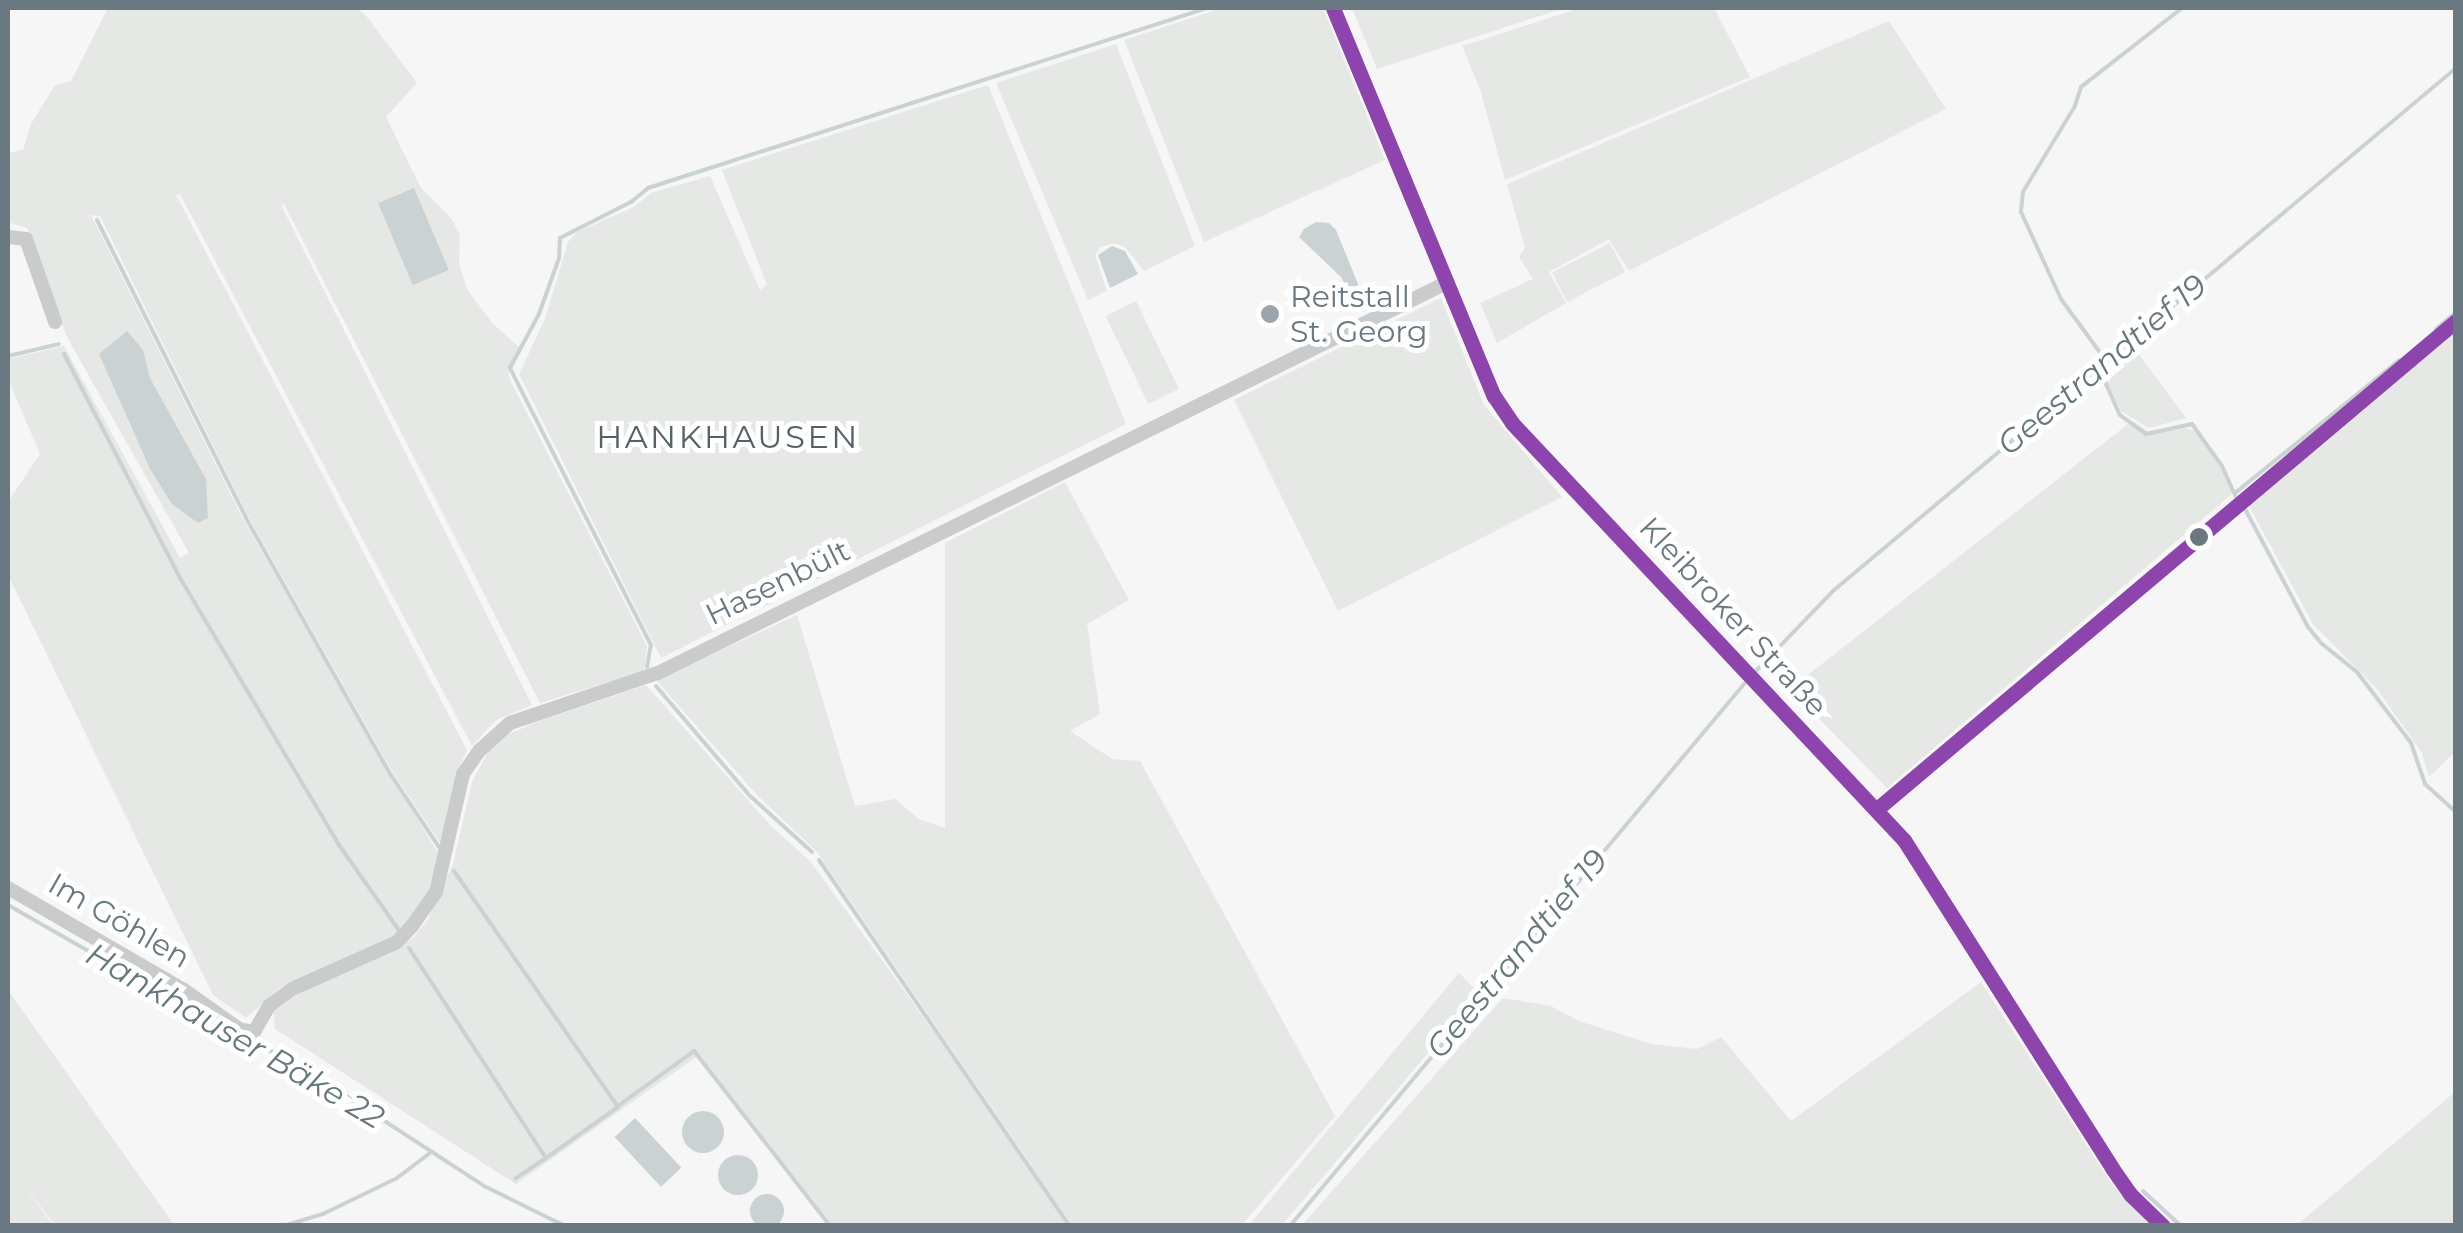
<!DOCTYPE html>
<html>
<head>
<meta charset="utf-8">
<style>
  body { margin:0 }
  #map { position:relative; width:2463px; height:1233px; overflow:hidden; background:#f6f6f6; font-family:Montserrat,sans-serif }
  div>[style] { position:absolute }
  .green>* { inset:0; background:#e5e8e4; transform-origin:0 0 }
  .water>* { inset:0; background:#cbd2d4; transform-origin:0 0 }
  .round { border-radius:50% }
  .stream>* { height:4px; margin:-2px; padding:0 2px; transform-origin:2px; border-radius:2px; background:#cbd2d4 }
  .minor>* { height:14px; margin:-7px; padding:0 7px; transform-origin:7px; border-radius:7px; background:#c9cbcc }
  .bus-1>* { height:15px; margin:-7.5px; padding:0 7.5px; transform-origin:7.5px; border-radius:7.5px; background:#8e44ad }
  .dots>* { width:28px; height:28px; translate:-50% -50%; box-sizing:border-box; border:5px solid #fff; border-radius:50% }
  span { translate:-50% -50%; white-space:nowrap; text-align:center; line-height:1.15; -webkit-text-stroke:10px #fff; paint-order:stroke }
  .poi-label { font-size:30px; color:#6a7882 }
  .left { translate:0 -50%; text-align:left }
  .street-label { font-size:30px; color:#6a7882 }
  .water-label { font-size:32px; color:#66787e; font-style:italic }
  .neighbourhood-label { font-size:32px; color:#576168; letter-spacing:2.5px }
  .frame { position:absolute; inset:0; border:10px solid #6a7882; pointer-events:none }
</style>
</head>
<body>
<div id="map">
  <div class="green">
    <div style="clip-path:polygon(evenodd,108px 8px,358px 8px,367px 17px,417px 83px,386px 117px,421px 188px,452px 219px,460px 235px,459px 264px,467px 289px,493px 324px,519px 347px,508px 370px,510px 380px,647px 646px,644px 671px,540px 703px,284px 204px,281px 205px,532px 705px,496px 720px,472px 746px,180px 194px,176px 195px,467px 750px,457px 771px,441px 844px,393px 773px,248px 516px,100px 216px,91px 215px,244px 521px,439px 855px,426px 898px,395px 936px,280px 988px,246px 1018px,213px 995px,8px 575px,10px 499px,40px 454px,8px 379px,8px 359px,64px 346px,180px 558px,189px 553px,67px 337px,27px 228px,11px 223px,8px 208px,8px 153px,23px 150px,31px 124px,55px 85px,71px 81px,108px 8px,143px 350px,150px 378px,206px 479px,172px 504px,128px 421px,143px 350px)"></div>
    <div style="clip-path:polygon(1222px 8px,1323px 8px,1385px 160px,1204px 242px,1124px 40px)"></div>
    <div style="clip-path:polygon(1352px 8px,1564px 8px,1377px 69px)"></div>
    <div style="clip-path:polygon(1580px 8px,1714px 8px,1750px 77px,1505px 180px,1480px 89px,1462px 46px)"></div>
    <div style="clip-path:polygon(1889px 21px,1946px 109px,1629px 271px,1609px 239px,1549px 272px,1566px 303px,1497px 343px,1480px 303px,1533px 279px,1519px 257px,1525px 248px,1507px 184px)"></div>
    <div style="clip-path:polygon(1116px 44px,1195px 246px,1144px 271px,1125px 247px,1114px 243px,1101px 247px,1095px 255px,1107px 291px,1088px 300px,996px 83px)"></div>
    <div style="clip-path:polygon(988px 85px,1126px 424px,661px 658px,519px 374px,545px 319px,568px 242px,577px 232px,634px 207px,651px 193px,710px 176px,760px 290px,767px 285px,722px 170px)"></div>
    <div style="left:1610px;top:243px;width:33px;height:65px;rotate:63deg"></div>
    <div style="clip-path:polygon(1441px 298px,1484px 405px,1562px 497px,1338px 611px,1234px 400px)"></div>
    <div style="left:1136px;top:301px;width:98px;height:34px;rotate:64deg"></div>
    <div style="clip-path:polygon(2455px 333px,2455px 752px,2429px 777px,2422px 753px,2377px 689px,2313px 624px,2249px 506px,2253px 497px,2426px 351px)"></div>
    <div style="clip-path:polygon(2138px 353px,2186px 418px,2149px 428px,2121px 411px,2107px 385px,2116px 368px)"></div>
    <div style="clip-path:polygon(2132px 421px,2151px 433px,2182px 427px,2195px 431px,2221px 466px,2233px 493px,1887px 788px,1790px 689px)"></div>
    <div style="clip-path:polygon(1065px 482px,1129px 600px,1087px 624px,1100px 714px,1070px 731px,1112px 759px,1140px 761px,1335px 1116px,1242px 1225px,832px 1225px,699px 1055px,516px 1184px,275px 1029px,274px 1012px,303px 991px,413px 938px,427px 921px,453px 864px,472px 782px,489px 750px,509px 734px,539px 721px,646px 685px,772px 827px,810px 861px,1038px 1175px,817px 852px,757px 795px,656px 680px,797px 615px,855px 806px,895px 799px,919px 819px,945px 828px,945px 543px)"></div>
    <div style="clip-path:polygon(1459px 973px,1479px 993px,1282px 1225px,1249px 1225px)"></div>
    <div style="clip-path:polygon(1981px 982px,2111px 1183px,2151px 1225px,1302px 1225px,1503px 998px,1551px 1006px,1579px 1021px,1651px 1044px,1697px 1049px,1721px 1037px,1791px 1121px)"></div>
    <div style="clip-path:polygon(8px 990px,174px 1225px,55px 1225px,19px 1179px,53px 1225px,8px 1225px)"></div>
    <div style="clip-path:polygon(2455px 1092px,2455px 1225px,2297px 1225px)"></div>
  </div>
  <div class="water">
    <div style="left:414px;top:188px;width:89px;height:39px;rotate:67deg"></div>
    <div style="clip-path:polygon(1316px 222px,1329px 223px,1336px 230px,1358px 284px,1354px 301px,1341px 277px,1299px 237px,1304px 229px)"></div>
    <div style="clip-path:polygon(1112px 246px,1125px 251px,1138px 274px,1110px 288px,1098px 255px)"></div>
    <div style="clip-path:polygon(127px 331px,143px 350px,150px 378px,206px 479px,208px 518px,198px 523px,172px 504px,150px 469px,99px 354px)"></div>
    <div class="round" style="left:682px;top:1111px;width:42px;height:42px"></div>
    <div style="left:635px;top:1118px;width:68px;height:28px;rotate:47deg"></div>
    <div class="round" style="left:718px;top:1155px;width:40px;height:40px"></div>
    <div class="round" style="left:750px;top:1194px;width:34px;height:34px"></div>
  </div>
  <div class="stream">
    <div style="left:2182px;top:8px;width:128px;rotate:142deg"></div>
    <div style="left:2081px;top:87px;width:20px;rotate:108deg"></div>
    <div style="left:2075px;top:106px;width:100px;rotate:121.2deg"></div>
    <div style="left:2023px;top:192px;width:20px;rotate:96deg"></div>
    <div style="left:2021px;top:212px;width:96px;rotate:65.3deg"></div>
    <div style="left:2061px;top:299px;width:78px;rotate:53.9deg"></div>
    <div style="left:2107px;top:362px;width:22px;rotate:93deg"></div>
    <div style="left:2106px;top:384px;width:34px;rotate:66deg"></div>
    <div style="left:2120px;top:415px;width:32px;rotate:36deg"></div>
    <div style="left:2146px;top:434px;width:47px;rotate:-12.3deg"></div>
    <div style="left:2192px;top:424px;width:52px;rotate:54.5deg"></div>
    <div style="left:2222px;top:466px;width:34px;rotate:66deg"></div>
    <div style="left:97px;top:220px;width:343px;rotate:63.4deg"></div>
    <div style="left:251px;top:527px;width:285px;rotate:60.6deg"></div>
    <div style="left:391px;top:775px;width:87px;rotate:56.3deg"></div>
    <div style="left:2436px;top:329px;width:26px;rotate:-40deg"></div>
    <div style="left:64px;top:354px;width:252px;rotate:62.6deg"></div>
    <div style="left:180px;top:578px;width:311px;rotate:59.2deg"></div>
    <div style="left:339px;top:845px;width:103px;rotate:54.9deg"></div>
    <div style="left:8px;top:356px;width:52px;rotate:-13.2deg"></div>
    <div style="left:2235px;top:493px;width:211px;rotate:-39deg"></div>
    <div style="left:2245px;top:509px;width:134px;rotate:61.9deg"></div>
    <div style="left:2308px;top:627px;width:21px;rotate:51deg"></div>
    <div style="left:2321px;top:643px;width:46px;rotate:38.9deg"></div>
    <div style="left:2357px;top:672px;width:89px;rotate:52.7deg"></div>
    <div style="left:2411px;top:743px;width:43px;rotate:71.1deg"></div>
    <div style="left:2425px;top:784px;width:42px;rotate:42.1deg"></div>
    <div style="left:647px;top:667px;width:22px;rotate:-80deg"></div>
    <div style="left:651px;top:645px;width:311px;rotate:-117deg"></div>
    <div style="left:510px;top:368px;width:61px;rotate:-61.8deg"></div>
    <div style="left:539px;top:314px;width:59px;rotate:-70.3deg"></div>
    <div style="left:559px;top:258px;width:20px;rotate:-87deg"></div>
    <div style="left:560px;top:238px;width:80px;rotate:-26.9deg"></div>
    <div style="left:631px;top:202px;width:22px;rotate:-39deg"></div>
    <div style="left:648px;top:188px;width:587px;rotate:-17.85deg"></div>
    <div style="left:1756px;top:671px;width:111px;rotate:-46.1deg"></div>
    <div style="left:1833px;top:591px;width:813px;rotate:-40.01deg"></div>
    <div style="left:656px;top:686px;width:143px;rotate:49.5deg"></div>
    <div style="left:749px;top:795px;width:85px;rotate:42.1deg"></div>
    <div style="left:819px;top:860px;width:444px;rotate:55.6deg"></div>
    <div style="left:454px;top:871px;width:287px;rotate:55.2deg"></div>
    <div style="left:618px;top:1107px;width:88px;rotate:144.7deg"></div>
    <div style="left:8px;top:905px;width:267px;rotate:29.8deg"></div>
    <div style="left:240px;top:1038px;width:56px;rotate:23.3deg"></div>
    <div style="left:291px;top:1060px;width:230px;rotate:33.1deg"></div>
    <div style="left:484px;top:1186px;width:90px;rotate:26.3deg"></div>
    <div style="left:409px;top:948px;width:251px;rotate:56.9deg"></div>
    <div style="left:546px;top:1158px;width:37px;rotate:146deg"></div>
    <div style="left:618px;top:1106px;width:94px;rotate:-35.9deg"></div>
    <div style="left:694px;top:1051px;width:222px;rotate:52.1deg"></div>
    <div style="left:2143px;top:1191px;width:52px;rotate:42.6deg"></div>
    <div style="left:283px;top:1226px;width:42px;rotate:-16.7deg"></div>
    <div style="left:323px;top:1214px;width:82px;rotate:-25.9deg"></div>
    <div style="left:397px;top:1178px;width:41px;rotate:-37.1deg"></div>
    <div style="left:1290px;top:1226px;width:708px;rotate:-50.04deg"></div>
  </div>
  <div class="minor">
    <div style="left:1333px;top:8px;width:420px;rotate:67.5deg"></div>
    <div style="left:1494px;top:396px;width:32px;rotate:56deg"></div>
    <div style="left:1512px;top:423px;width:572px;rotate:46.77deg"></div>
    <div style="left:1904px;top:840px;width:388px;rotate:57.6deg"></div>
    <div style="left:2112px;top:1168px;width:32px;rotate:55deg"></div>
    <div style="left:2130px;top:1194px;width:47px;rotate:43.3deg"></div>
    <div style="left:8px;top:237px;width:18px;rotate:6deg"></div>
    <div style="left:26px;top:239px;width:88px;rotate:70.7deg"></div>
    <div style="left:1877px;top:809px;width:757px;rotate:-40.13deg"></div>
    <div style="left:8px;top:888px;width:203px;rotate:30.1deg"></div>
    <div style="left:184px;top:990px;width:67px;rotate:35.3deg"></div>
    <div style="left:239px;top:1029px;width:15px;rotate:11deg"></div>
    <div style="left:254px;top:1032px;width:30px;rotate:-60deg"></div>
    <div style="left:269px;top:1006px;width:29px;rotate:-36deg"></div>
    <div style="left:292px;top:989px;width:115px;rotate:-24.1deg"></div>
    <div style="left:397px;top:942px;width:22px;rotate:-47deg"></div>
    <div style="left:412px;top:926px;width:42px;rotate:-54.8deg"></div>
    <div style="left:436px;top:892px;width:121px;rotate:-77.1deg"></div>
    <div style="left:463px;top:774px;width:29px;rotate:-55deg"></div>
    <div style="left:480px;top:750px;width:40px;rotate:-42deg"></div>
    <div style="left:510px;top:723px;width:156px;rotate:-18.7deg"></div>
    <div style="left:658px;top:673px;width:879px;rotate:-26.33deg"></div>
  </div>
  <div class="bus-1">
    <div style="left:1333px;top:8px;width:420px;rotate:67.5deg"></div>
    <div style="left:1494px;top:396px;width:32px;rotate:56deg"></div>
    <div style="left:1512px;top:423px;width:572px;rotate:46.77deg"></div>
    <div style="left:1904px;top:840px;width:388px;rotate:57.6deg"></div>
    <div style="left:2112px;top:1168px;width:32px;rotate:55deg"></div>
    <div style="left:2130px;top:1194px;width:46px;rotate:44.1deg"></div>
    <div style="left:1877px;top:809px;width:757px;rotate:-40.13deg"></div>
  </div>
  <div class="dots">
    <div style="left:1270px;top:314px;background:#9ba4ab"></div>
    <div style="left:2199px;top:537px;background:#6a7882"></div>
  </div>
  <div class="poi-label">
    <span class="left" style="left:1290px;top:314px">Reitstall<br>St. Georg</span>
  </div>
  <div class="street-label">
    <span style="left:778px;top:583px;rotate:-26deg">Hasenbült</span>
    <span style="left:1733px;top:617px;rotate:47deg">Kleibroker Straße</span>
    <span style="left:119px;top:921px;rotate:30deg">Im Göhlen</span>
  </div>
  <div class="water-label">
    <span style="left:2102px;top:365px;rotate:-40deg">Geestrandtief 19</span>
    <span style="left:1517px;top:954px;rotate:-50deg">Geestrandtief 19</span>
    <span style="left:235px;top:1036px;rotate:30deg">Hankhauser Bäke 22</span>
  </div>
  <div class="neighbourhood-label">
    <span style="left:728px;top:437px">HANKHAUSEN</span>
  </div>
  <div class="frame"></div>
</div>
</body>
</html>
